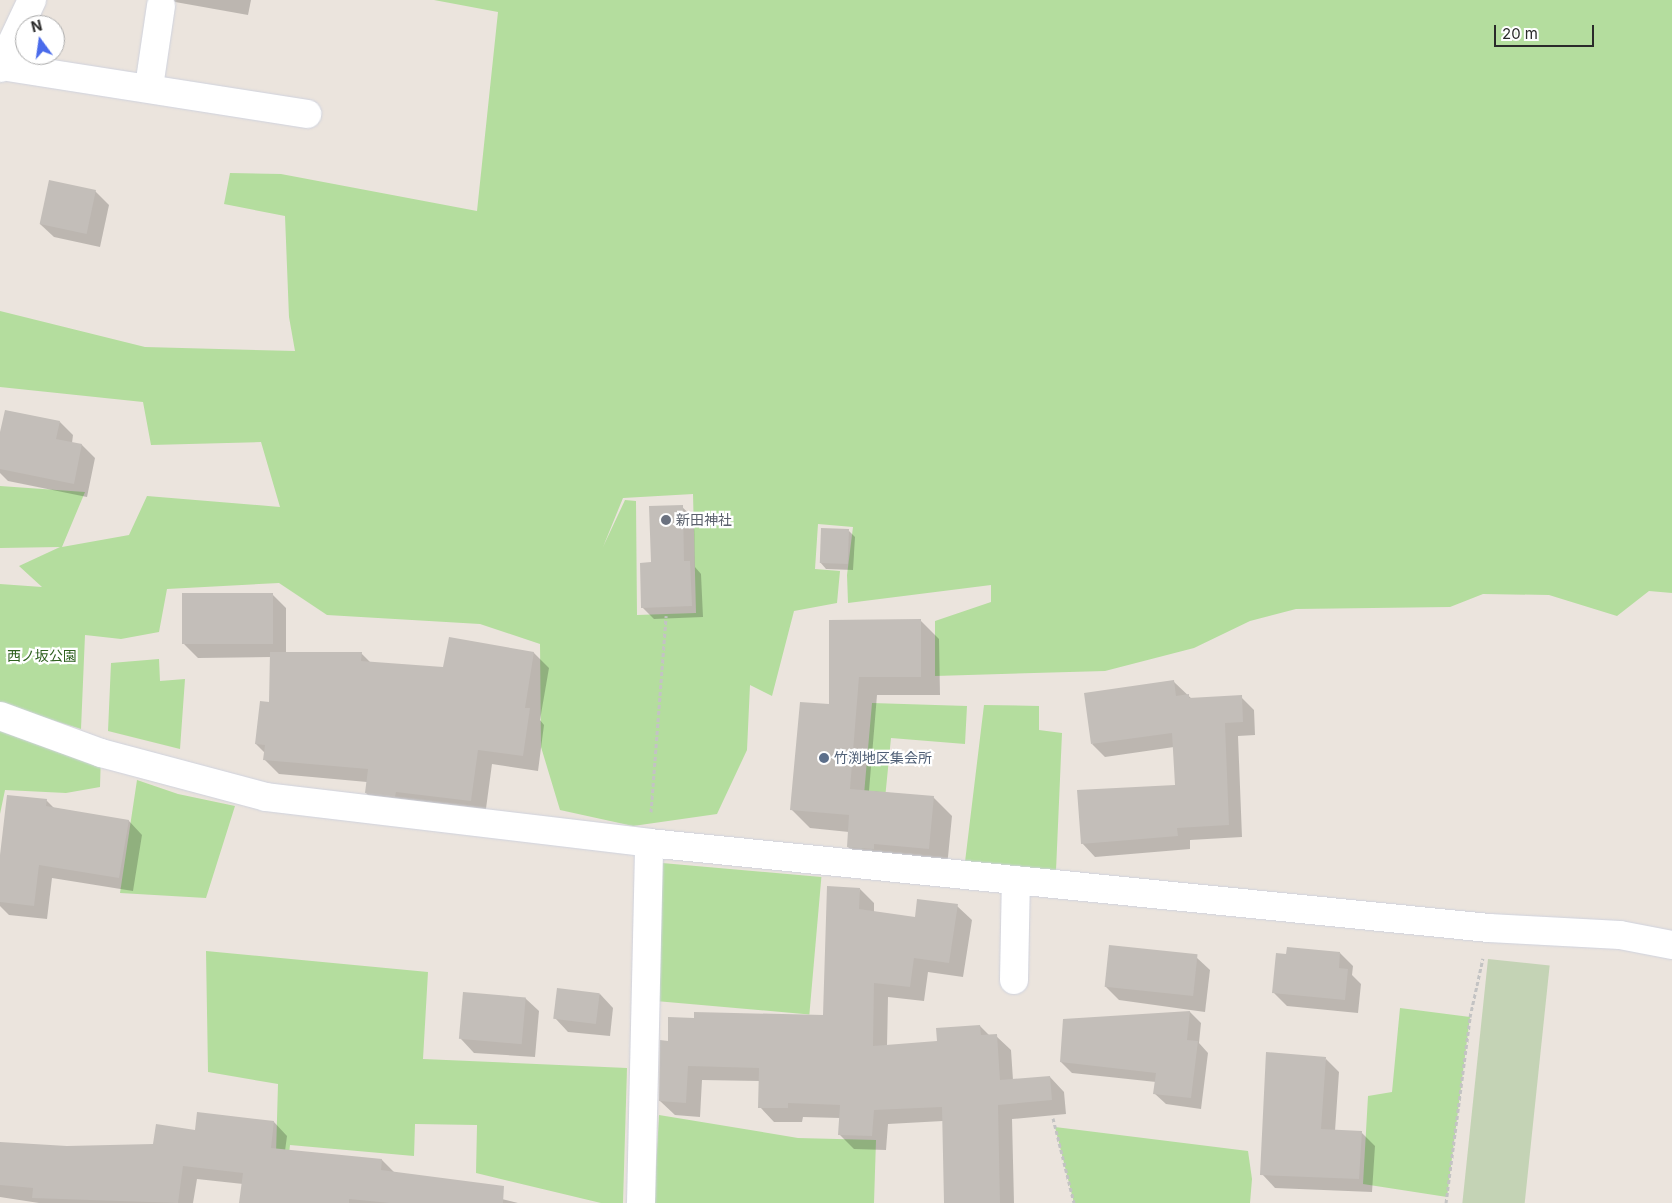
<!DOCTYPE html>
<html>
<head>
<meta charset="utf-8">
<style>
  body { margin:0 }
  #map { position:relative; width:1672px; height:1203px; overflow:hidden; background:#ebe4dd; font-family:Inter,"Noto Sans JP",sans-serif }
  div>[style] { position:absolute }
  .green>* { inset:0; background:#b4dd9e; transform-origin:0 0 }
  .cemetery>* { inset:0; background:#c4d3b5; transform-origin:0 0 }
  .shadow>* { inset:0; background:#0003 }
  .building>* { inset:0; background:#c3beb9; transform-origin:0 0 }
  .path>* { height:3px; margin-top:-1.5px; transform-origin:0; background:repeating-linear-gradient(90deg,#c3c3c3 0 4px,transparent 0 6.5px) }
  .roads { filter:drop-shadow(0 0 1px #cfd2dd) drop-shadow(0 0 1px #cfd2dd) }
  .minor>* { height:28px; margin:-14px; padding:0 14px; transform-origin:14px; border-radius:14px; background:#fff }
  .dots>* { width:14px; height:14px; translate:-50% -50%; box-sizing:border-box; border:2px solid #fff; border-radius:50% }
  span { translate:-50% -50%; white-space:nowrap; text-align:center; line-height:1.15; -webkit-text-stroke:4.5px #fff; paint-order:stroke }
  .worship-label { font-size:14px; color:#5b616d }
  .left { translate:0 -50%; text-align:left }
  .park-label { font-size:14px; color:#2f6120 }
  .service-label { font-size:14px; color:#4e5e75 }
  .north { position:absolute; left:15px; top:15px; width:50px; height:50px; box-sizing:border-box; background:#fff; border:1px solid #aaa; border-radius:50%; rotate:346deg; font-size:14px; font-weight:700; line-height:20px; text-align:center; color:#2a2a2a }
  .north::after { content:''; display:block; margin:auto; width:18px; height:22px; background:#4a6beb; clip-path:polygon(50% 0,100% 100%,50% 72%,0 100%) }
  .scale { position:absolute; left:1494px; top:25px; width:100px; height:22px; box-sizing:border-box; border:2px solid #2a2a2a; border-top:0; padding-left:6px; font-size:15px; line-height:18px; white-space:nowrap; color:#2a2a2a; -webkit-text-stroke:4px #fff; paint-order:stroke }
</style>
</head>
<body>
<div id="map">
  <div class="green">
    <div style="clip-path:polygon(evenodd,434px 0,1672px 0,1672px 593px,1649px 591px,1617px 616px,1549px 595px,1483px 594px,1450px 607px,1296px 609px,1250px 621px,1194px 648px,1105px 671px,935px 676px,935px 621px,991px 602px,991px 585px,848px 603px,847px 575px,853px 527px,818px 524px,815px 569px,840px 571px,837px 603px,794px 611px,772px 696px,750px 685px,747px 750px,717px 814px,633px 826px,560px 810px,541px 747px,540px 644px,480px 624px,327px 615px,279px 583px,167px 589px,159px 632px,121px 639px,85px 635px,81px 729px,0 704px,0 584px,42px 587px,19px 566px,60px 547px,0 548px,0 486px,85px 492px,62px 547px,129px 535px,147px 496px,280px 507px,261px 442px,151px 445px,143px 402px,0 387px,0 311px,145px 347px,295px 351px,289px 317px,285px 216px,224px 204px,230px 173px,281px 174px,477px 211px,498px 12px,434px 0,693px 494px,696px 613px,637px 615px,636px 501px,625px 500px,603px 547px,623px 498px,693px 494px)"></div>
    <div style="clip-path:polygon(159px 659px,160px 681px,185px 679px,180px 749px,108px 731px,111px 663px)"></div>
    <div style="clip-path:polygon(872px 703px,967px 706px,965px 744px,891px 738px,884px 809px,863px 806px)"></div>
    <div style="clip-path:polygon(984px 705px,1039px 706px,1039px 730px,1062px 733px,1056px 871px,965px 862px)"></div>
    <div style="clip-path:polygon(0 716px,101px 753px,100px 787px,66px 793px,5px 790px,0 814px)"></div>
    <div style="clip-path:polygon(137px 780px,178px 794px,235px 806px,206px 898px,120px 893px)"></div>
    <div style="left:662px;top:863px;width:160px;height:138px;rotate:5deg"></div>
    <div style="clip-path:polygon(206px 951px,428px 972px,423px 1059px,627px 1068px,623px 1203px,601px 1203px,476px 1173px,477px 1125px,415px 1124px,414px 1156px,290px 1145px,283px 1203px,275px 1189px,278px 1084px,208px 1072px)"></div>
    <div style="clip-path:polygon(1400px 1008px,1470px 1017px,1447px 1197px,1363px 1184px,1368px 1096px,1392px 1092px)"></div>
    <div style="clip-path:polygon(659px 1115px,798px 1138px,876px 1140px,874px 1203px,654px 1203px)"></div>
    <div style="clip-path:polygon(1055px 1127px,1248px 1151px,1252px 1179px,1250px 1203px,1074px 1203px)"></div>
  </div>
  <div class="cemetery">
    <div style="left:1488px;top:959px;width:62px;height:246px;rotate:6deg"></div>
  </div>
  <div class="shadow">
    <div style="clip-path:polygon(164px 0,251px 0,248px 15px)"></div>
    <div style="clip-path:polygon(95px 191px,109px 205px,100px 247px,54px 237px,40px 224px)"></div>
    <div style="clip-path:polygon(60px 422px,73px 435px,72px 443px,82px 445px,95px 458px,87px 497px,8px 481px,0 473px,0 439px)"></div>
    <div style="clip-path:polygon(682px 507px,694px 518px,695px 567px,701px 574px,703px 617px,654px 619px,642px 607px,652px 564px)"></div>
    <div style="clip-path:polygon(849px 531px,855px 537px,853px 570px,826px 569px,820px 562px)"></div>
    <div style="clip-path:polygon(272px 594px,286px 608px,286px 653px,361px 653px,371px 663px,444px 668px,450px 638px,534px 653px,549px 668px,540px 720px,544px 725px,538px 771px,492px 764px,485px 816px,381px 808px,366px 793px,367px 782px,279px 774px,264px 759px,265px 753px,256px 744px,270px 703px,271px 657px,198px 658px,184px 644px)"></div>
    <div style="clip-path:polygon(830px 621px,921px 621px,939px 639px,940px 695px,877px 695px,869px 791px,933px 797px,952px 816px,947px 867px,867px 866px,848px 847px,849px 832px,810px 828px,792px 810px,830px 705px)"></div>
    <div style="clip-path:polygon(1174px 682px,1193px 700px,1241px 697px,1254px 710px,1255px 735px,1238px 736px,1242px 837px,1190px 840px,1190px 849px,1095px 857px,1082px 843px,1176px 786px,1174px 747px,1105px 757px,1092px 744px)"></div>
    <div style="clip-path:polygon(46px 800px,54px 808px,129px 821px,142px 835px,133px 891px,52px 878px,47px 919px,9px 915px,0 906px,0 866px)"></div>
    <div style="clip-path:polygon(860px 889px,874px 903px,874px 912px,916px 918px,957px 906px,972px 920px,963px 977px,928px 972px,924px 1001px,888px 997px,887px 1046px,939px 1042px,980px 1026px,990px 1036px,996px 1036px,1011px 1050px,1013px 1080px,1050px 1077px,1064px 1092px,1066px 1114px,1012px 1119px,1014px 1203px,945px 1203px,943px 1121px,888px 1124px,886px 1150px,854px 1149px,839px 1134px,840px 1118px,803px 1117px,802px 1122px,774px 1122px,760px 1107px,760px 1081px,702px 1080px,700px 1117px,675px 1115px,660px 1101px,669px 1042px,695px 1019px,824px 1016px)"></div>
    <div style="clip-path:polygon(1340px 953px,1353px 966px,1352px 975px,1361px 984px,1358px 1013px,1287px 1006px,1274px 993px)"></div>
    <div style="clip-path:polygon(1196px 957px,1210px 970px,1205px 1012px,1119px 1000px,1105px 986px)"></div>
    <div style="clip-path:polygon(600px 994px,613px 1008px,610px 1036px,568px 1032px,555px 1018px)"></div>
    <div style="clip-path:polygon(525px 998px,539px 1011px,535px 1057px,474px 1053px,461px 1039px)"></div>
    <div style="clip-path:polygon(1190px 1012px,1201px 1023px,1199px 1043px,1208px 1053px,1201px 1109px,1166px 1104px,1154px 1093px,1156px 1082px,1072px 1073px,1061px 1062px,1064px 1020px)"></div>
    <div style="clip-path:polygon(1326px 1059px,1339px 1072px,1335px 1131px,1361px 1132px,1375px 1146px,1372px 1192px,1275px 1188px,1262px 1174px)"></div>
    <div style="clip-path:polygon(274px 1122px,287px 1136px,285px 1151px,382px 1160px,395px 1173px,518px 1203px,240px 1203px,243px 1184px,197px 1179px,193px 1203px,39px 1203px,0 1197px,0 1143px,67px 1148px,154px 1146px,196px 1131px)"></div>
  </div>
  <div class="building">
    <div style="left:49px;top:180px;width:48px;height:45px;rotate:12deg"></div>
    <div style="clip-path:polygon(5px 410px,60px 421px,56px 439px,82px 444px,74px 484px,0 469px,0 432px)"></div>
    <div style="clip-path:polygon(683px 505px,684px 561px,690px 561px,692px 606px,641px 608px,640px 563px,651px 562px,649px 506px)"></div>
    <div style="left:821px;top:528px;width:28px;height:35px;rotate:2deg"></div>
    <div style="left:273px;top:593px;width:51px;height:91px;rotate:90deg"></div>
    <div style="clip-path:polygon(921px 619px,921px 677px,859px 677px,850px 789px,934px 796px,929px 849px,874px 844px,874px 849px,847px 847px,849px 815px,790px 810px,800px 702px,829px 704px,829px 620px)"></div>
    <div style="clip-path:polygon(449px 637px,534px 652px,525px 708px,530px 708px,523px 756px,478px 750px,471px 801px,396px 792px,395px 797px,365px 793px,368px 769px,263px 760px,265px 745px,255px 744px,260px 701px,269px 702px,270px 652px,362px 652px,361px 661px,443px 667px)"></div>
    <div style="clip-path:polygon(1174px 680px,1176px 696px,1189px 694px,1189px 698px,1242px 695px,1243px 722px,1225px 723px,1229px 825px,1177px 828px,1178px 836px,1081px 844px,1077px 790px,1175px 785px,1172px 733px,1091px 744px,1084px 693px)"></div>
    <div style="clip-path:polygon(7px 795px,47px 799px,46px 806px,129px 820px,119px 878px,39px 865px,34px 906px,0 902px,0 855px)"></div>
    <div style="clip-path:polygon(827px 886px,860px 888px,859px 909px,915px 917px,917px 899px,958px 904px,949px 963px,914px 958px,910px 987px,874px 983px,873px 1046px,937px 1041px,936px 1028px,980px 1025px,981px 1035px,997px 1034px,1000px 1080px,1050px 1076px,1052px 1100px,998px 1105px,1000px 1203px,944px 1203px,942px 1107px,874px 1110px,872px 1136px,838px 1135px,840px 1105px,788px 1103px,788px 1108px,758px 1108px,759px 1068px,688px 1066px,686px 1103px,659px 1101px,660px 1040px,668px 1041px,668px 1017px,694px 1018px,694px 1012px,823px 1015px)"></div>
    <div style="left:1109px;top:945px;width:89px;height:42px;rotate:6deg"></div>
    <div style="clip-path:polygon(1287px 947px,1340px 952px,1339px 968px,1348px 969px,1345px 1000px,1272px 993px,1276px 953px,1286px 954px)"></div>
    <div style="left:557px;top:988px;width:43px;height:31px;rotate:7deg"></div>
    <div style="left:463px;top:992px;width:63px;height:47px;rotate:5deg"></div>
    <div style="clip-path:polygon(1190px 1011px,1187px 1040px,1198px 1041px,1191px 1098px,1153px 1094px,1156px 1073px,1060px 1062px,1063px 1019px)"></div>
    <div style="clip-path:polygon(1266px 1052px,1326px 1057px,1321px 1129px,1362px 1131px,1359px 1179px,1260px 1175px)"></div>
    <div style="clip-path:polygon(197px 1112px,274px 1121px,271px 1148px,382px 1159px,381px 1170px,504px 1186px,503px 1203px,390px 1203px,349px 1199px,349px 1203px,239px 1203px,243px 1173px,183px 1166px,178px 1203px,32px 1198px,33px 1188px,0 1185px,0 1142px,67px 1146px,153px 1144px,156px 1124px,195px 1130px)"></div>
  </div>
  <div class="path">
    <div style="left:651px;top:812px;width:197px;rotate:-85.6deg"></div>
    <div style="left:1053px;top:1118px;width:88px;rotate:76.1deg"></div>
    <div style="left:1446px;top:1203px;width:188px;rotate:-82.6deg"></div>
    <div style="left:1470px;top:1017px;width:60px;rotate:-77.6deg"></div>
  </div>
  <div class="roads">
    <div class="minor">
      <div style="left:1px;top:66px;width:310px;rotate:8.9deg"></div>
      <div style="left:0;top:68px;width:75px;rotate:-64.8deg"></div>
      <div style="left:149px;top:87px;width:82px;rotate:-81.6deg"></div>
      <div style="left:0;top:716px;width:108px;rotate:20.1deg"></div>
      <div style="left:101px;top:753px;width:171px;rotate:14.9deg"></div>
      <div style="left:266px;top:797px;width:386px;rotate:6.8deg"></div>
      <div style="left:649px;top:843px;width:844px;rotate:5.78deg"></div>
      <div style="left:1489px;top:928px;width:131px;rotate:3.1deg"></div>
      <div style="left:1620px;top:935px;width:53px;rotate:10.9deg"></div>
      <div style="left:1014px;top:980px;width:100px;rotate:-88.9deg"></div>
      <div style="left:641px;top:1203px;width:360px;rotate:-88.7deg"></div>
    </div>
  </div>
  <div class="dots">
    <div style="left:666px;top:520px;background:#6b7280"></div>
    <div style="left:824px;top:758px;background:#5c6f8a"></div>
  </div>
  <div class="worship-label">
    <span class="left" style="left:676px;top:520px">新田神社</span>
  </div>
  <div class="park-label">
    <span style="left:42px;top:656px">西ノ坂公園</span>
  </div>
  <div class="service-label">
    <span class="left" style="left:834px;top:758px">竹渕地区集会所</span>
  </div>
  <div class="north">N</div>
  <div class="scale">20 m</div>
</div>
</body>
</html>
